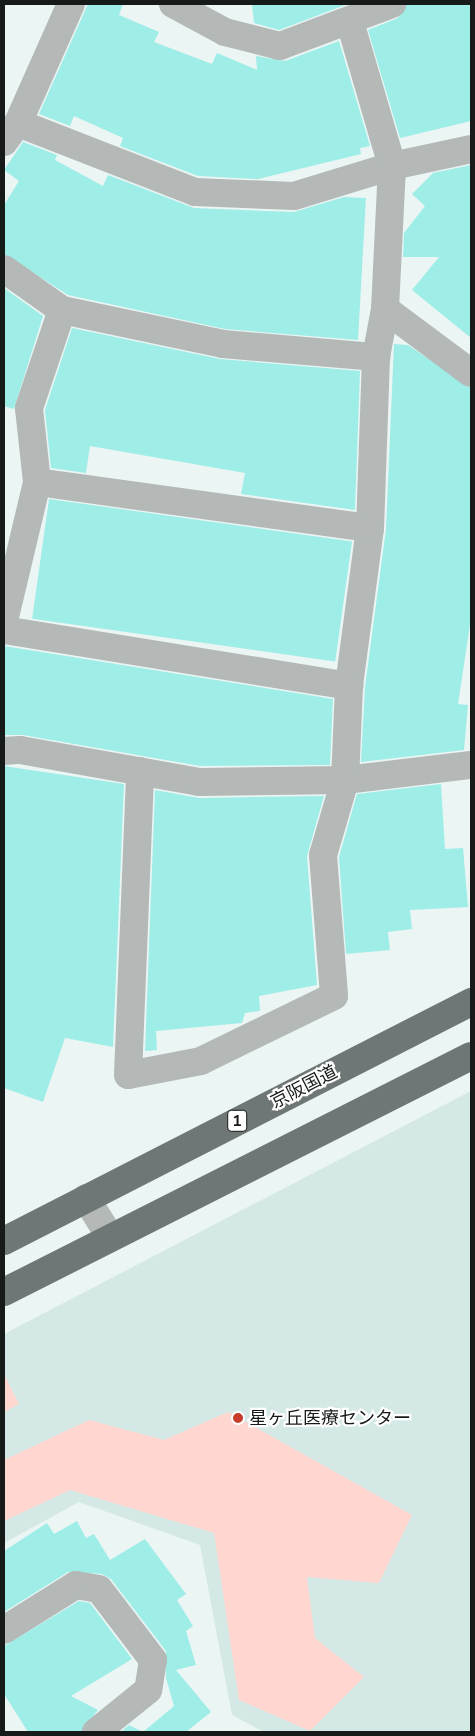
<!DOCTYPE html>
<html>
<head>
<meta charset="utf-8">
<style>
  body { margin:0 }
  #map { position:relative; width:475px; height:1736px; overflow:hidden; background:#eaf5f4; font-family:"Nunito Sans","Noto Sans JP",sans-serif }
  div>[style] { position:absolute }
  .built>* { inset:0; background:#d4e8e6 }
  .green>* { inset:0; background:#ffd7d0 }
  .building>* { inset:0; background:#9fede7; transform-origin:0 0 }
  .minor>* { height:28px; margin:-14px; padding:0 14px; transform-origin:14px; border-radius:14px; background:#b4b9b8 }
  .highway>* { height:28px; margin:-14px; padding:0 14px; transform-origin:14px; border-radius:14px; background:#6e7776 }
  .dots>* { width:14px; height:14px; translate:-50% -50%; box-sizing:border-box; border:2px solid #fff; border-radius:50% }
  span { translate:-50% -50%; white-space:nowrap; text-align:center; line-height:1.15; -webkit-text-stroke:4.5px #fff; paint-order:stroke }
  .shield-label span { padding:1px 4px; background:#fff; border:1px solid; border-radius:4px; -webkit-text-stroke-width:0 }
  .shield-label { font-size:16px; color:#161a19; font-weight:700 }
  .street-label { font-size:18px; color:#161a19 }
  .poi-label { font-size:18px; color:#161a19 }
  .left { translate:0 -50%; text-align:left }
  .frame { position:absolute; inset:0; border:5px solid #161a19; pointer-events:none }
</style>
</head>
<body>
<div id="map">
  <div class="built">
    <div style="clip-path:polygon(471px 1091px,471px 1732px,264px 1732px,232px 1715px,200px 1545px,79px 1502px,4px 1543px,4px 1334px)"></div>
  </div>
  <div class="green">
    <div style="clip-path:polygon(4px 1374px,19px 1404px,4px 1412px)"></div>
    <div style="clip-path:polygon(228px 1412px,412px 1515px,379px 1583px,307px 1577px,315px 1638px,364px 1677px,310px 1731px,239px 1700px,214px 1533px,70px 1490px,4px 1521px,4px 1460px,89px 1420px,164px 1440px)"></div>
  </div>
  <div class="building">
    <div style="clip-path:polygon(88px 4px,123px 4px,119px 15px,159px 32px,154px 42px,212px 64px,217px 53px,257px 70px,256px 56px,285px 61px,339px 41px,370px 146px,360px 148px,361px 154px,258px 179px,198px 176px,120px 146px,123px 138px,74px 116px,70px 126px,39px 114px)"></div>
    <div style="clip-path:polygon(252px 4px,348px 4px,279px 30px,254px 23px)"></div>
    <div style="clip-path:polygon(407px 4px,471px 4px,471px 121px,400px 138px,368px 30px,398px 18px)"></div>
    <div style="clip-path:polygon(23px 142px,57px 155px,55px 160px,103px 186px,108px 175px,194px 208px,294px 212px,344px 197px,366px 198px,358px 340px,225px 329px,68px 295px,4px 254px,4px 205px,19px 181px,4px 170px)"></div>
    <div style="clip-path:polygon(471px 165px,471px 338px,412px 290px,439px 257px,403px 257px,404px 233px,425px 206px,412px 194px,433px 173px)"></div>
    <div style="clip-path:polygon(4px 288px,43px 316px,14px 409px,4px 406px)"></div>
    <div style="clip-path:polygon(72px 328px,220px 359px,360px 371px,355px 510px,241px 494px,245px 473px,90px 446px,86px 473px,51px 468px,45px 410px)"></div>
    <div style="clip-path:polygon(394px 344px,408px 345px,471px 388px,471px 618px,458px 704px,468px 705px,464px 750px,361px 762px,365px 687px,386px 529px)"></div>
    <div style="left:49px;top:499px;width:306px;height:121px;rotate:8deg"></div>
    <div style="clip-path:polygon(4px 646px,333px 699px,330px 765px,200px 766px,23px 735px,4px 735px)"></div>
    <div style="clip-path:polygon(4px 766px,124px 784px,113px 1047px,65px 1038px,43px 1102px,4px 1088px)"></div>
    <div style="clip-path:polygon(441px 784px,445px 849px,463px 848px,468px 907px,410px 910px,412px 929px,388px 932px,390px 950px,346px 954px,339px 857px,357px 794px)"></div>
    <div style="clip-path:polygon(155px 790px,199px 798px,324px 796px,307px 856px,317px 985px,259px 996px,260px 1011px,245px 1013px,242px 1023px,156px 1031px,157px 1050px,145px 1051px)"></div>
    <div style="clip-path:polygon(77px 1521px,86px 1538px,94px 1534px,110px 1560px,145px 1539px,186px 1594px,177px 1600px,193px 1626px,186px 1631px,196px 1665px,176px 1670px,211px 1712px,186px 1732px,121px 1732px,129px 1725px,143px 1732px,174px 1706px,166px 1678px,166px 1651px,111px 1579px,102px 1574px,68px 1572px,4px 1612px,4px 1551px,47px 1523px,54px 1534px)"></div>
    <div style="clip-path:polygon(79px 1601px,90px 1603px,132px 1659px,71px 1696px,98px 1710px,81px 1732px,28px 1732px,4px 1694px,4px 1646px)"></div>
  </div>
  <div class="minor">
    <div style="left:173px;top:4px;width:59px;rotate:28.3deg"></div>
    <div style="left:225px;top:32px;width:57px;rotate:14.3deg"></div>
    <div style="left:280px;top:46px;width:120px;rotate:-20.6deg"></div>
    <div style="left:350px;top:22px;width:150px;rotate:73.7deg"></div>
    <div style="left:392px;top:166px;width:143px;rotate:92.8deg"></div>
    <div style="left:385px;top:309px;width:107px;rotate:36.7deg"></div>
    <div style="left:18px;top:123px;width:190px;rotate:21.3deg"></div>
    <div style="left:195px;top:192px;width:99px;rotate:2.3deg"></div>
    <div style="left:294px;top:196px;width:102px;rotate:-17deg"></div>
    <div style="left:392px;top:166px;width:81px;rotate:-12.1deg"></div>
    <div style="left:4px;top:142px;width:24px;rotate:-54deg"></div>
    <div style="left:18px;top:123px;width:130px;rotate:-66deg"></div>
    <div style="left:4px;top:269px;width:71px;rotate:35.3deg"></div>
    <div style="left:62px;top:310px;width:165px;rotate:11.9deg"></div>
    <div style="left:223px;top:344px;width:154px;rotate:4.9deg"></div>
    <div style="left:385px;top:309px;width:49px;rotate:100.6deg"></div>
    <div style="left:376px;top:357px;width:171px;rotate:92deg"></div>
    <div style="left:370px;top:528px;width:159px;rotate:97.6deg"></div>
    <div style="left:349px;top:686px;width:94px;rotate:92.4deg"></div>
    <div style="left:345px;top:780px;width:127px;rotate:-6.8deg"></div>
    <div style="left:37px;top:482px;width:336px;rotate:7.9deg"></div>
    <div style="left:4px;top:621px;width:143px;rotate:-76.6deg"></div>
    <div style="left:37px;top:482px;width:74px;rotate:-96.2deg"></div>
    <div style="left:29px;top:408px;width:103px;rotate:-71.4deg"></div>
    <div style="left:4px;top:630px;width:350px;rotate:9.2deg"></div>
    <div style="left:4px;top:751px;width:16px;rotate:-4deg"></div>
    <div style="left:20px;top:750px;width:182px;rotate:10.1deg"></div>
    <div style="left:199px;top:782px;width:146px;rotate:-0.8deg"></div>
    <div style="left:345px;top:780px;width:78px;rotate:106.3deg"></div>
    <div style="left:323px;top:855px;width:141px;rotate:85.5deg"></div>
    <div style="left:334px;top:996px;width:148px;rotate:154deg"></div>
    <div style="left:201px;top:1061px;width:74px;rotate:169.1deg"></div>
    <div style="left:128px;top:1075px;width:304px;rotate:-87.7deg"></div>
    <div style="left:86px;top:1198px;width:46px;rotate:58.4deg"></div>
    <div style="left:4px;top:1630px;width:85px;rotate:-32deg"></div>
    <div style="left:76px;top:1585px;width:23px;rotate:10deg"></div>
    <div style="left:99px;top:1589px;width:89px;rotate:52.7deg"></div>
    <div style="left:153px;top:1660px;width:30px;rotate:99deg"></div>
    <div style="left:148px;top:1690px;width:67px;rotate:141.1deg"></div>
  </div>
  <div class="highway">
    <div style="left:4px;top:1241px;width:525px;rotate:-27.1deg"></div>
    <div style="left:4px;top:1292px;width:523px;rotate:-26.81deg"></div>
  </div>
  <div class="dots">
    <div style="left:238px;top:1418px;background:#c83b2a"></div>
  </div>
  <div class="shield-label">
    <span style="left:237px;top:1121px">1</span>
  </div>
  <div class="street-label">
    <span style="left:304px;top:1087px;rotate:-27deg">京阪国道</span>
  </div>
  <div class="poi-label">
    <span class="left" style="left:249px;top:1418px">星ヶ丘医療センター</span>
  </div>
  <div class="frame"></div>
</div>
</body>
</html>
